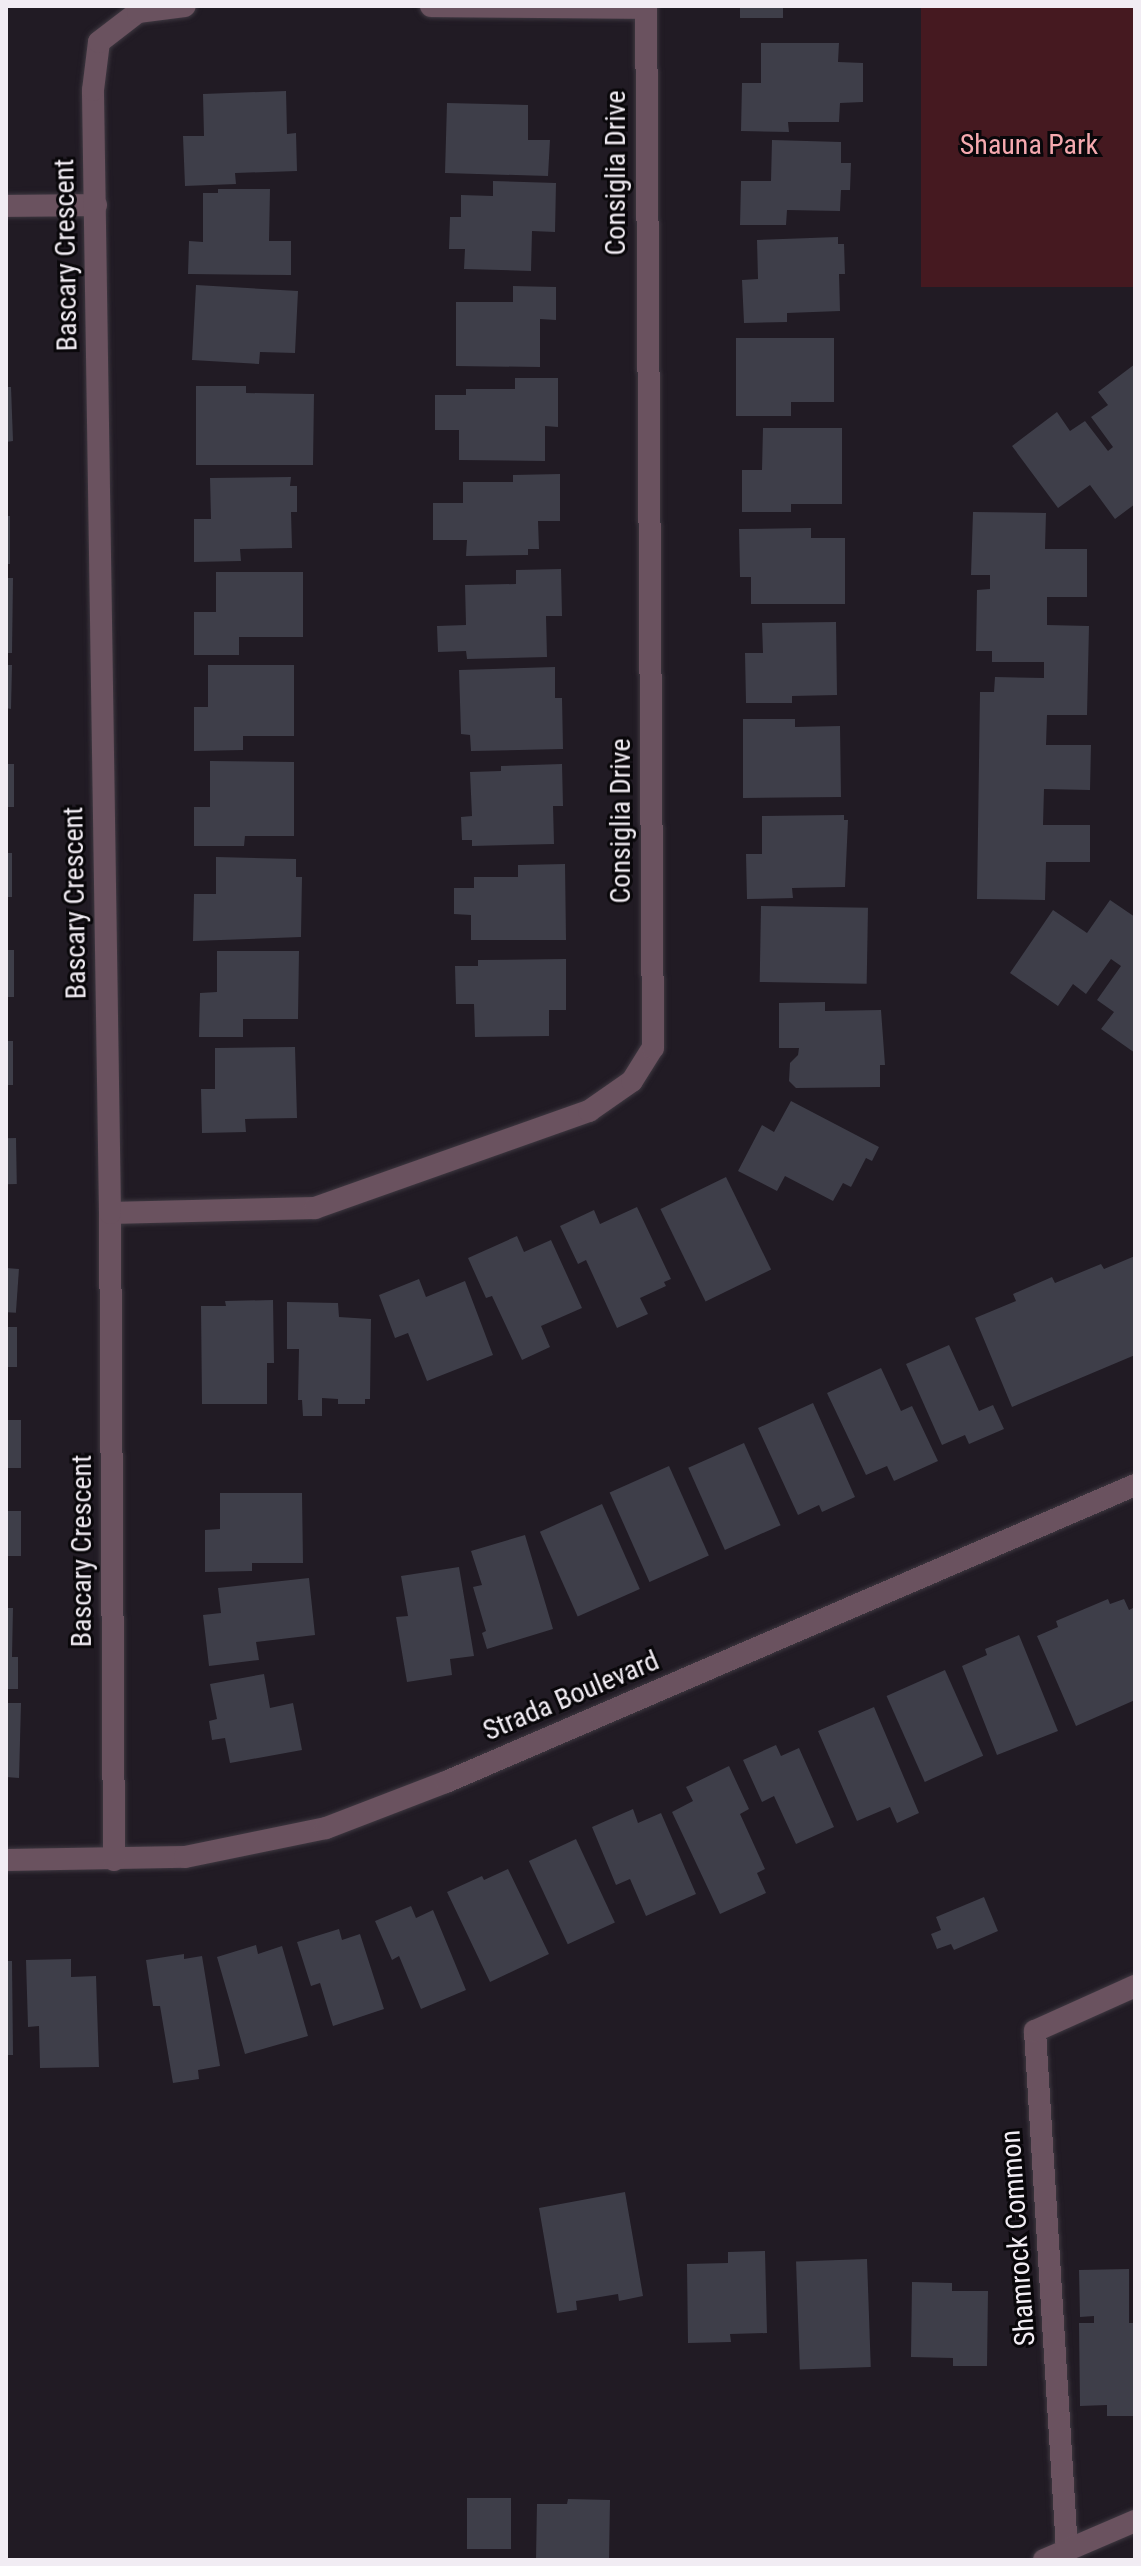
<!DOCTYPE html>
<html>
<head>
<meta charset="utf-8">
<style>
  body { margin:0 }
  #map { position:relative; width:1141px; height:2566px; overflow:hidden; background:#211b24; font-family:"Roboto Condensed",sans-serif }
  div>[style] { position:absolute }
  .green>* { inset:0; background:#451920; transform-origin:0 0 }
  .building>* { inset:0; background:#3e3e49; transform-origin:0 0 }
  .roads { filter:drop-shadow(0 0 2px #3e3841) drop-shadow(0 0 2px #3e3841) }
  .minor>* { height:22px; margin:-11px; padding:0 11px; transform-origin:11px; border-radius:11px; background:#6a525f }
  .tertiary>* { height:22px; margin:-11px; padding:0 11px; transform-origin:11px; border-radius:11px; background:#6a525f }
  span { translate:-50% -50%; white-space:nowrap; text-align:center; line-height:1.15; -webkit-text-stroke:6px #09070a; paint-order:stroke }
  .park-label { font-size:28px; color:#f5a9af }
  .street-label { font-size:28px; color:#f1ecf3 }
  .frame { position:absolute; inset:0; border:8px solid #f1ecf3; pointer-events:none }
</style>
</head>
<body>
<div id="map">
  <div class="green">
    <div style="left:921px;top:6px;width:214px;height:281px"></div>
  </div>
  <div class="building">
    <div style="left:740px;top:6px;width:43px;height:12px"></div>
    <div style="clip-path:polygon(761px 43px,839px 43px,838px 62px,863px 63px,863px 102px,840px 103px,839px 122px,788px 122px,789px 132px,741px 131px,742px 83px,761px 83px)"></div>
    <div style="clip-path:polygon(286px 91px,287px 134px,296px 133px,297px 171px,235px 173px,236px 184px,185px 186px,183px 136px,204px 136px,203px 94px)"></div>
    <div style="clip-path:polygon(447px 103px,528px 105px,528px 140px,550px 140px,548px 176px,445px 173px)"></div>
    <div style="clip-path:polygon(772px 140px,841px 142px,841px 163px,851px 163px,850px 190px,841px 190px,840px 211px,787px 210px,786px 225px,740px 225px,741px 181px,771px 181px)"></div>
    <div style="clip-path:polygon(493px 181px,556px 183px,555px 232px,532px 231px,531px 271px,464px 269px,465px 249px,449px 249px,450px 217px,461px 217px,461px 195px,493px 196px)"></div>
    <div style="clip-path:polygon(218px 189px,270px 189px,269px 241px,291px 241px,291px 275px,188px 274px,189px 241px,203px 242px,203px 193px,218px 193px)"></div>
    <div style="clip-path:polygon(838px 237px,838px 244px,844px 244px,845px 274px,839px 274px,840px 311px,787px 313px,787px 322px,744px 323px,742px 280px,758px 279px,757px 240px)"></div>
    <div style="clip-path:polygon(196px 285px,298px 291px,295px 353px,260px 352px,259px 364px,192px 360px)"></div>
    <div style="clip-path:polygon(513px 286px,556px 287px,556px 320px,540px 319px,540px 367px,456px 366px,456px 302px,513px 302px)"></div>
    <div style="clip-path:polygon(736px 338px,834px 338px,834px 402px,791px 402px,791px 416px,736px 416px)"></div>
    <div style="clip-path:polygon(1135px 364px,1135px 504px,1115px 519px,1090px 485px,1058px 508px,1012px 446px,1057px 412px,1070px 431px,1085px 421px,1108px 451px,1113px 447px,1091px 417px,1108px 405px,1098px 392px)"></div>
    <div style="clip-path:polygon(515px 378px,558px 378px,558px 427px,545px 426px,545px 461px,459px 460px,459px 430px,435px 430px,435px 395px,466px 395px,466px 389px,515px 389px)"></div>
    <div style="clip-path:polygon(196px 386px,246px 386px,246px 393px,314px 394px,313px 465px,196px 465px)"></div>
    <div style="clip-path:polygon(6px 387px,11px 387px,13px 441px,6px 442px)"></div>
    <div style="clip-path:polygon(763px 428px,842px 428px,842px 504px,791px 504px,791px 512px,742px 512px,742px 470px,762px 470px)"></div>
    <div style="clip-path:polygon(560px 474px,560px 521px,538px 521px,539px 549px,528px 549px,528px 555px,466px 556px,467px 540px,433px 540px,433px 503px,463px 503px,463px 482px,513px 482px,513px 475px)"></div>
    <div style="clip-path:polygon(291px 477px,290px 486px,297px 486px,297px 512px,291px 512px,292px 548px,240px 549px,241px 561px,194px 562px,194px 519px,211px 519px,210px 478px)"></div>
    <div style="clip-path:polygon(973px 512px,1046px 513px,1045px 549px,1087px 549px,1087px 597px,1047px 597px,1047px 625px,1089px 626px,1087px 715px,1047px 715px,1046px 745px,1091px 745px,1090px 790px,1044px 789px,1043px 825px,1090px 825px,1090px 862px,1046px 862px,1045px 900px,977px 899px,980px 692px,994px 692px,995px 677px,1044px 678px,1044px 662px,992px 662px,992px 651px,976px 651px,977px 590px,990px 589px,990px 575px,971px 575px)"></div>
    <div style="left:6px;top:516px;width:4px;height:48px"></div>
    <div style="clip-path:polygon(811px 528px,811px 538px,845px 538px,845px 604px,751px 604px,751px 577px,740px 577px,739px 529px)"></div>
    <div style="clip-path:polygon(561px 569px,562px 616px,546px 616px,547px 657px,467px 659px,466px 651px,438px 652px,437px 626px,466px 625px,465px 585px,516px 584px,516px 570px)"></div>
    <div style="clip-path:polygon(216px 572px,303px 572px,303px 637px,239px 637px,239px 655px,194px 655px,194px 612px,216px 612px)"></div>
    <div style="clip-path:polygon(6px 578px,13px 578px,12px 653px,6px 653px)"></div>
    <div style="clip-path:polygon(836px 622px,837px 695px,792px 696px,792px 703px,746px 703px,745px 653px,763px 653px,762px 623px)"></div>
    <div style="clip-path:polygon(6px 665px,12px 665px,11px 709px,6px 708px)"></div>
    <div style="clip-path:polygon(208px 665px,294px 665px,294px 736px,243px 736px,243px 750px,194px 751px,194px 707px,208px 707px)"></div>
    <div style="clip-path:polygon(555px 667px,555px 698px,562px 698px,563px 749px,471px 751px,470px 735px,461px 734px,459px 670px)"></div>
    <div style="clip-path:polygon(743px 719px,795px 719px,795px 727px,840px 726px,841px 797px,743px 798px)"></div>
    <div style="clip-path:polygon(210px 761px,294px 762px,294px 836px,245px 836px,244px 846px,194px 846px,194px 807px,210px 807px)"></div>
    <div style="left:6px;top:764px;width:8px;height:43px"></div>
    <div style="clip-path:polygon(562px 764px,563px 806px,553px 806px,554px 844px,472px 846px,472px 840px,462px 840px,461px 817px,472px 816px,470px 772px,501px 771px,501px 766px)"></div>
    <div style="clip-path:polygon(844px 815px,844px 820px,848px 820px,845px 887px,792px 888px,793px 898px,747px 899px,746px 854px,762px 854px,762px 816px)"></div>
    <div style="left:6px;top:853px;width:6px;height:44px"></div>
    <div style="clip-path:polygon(216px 857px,296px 859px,296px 877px,302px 877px,301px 937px,193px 941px,194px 894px,216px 894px)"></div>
    <div style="clip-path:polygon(565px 864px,566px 940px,471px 940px,471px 915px,454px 914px,454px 888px,474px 888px,474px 877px,518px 877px,518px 865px)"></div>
    <div style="clip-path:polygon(1110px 900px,1135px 917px,1135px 1053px,1101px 1029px,1114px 1012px,1097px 1000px,1121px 966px,1111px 959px,1086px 994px,1073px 984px,1058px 1006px,1010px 973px,1053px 910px,1087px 933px)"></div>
    <div style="left:761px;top:906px;width:107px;height:76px;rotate:1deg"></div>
    <div style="left:6px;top:950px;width:8px;height:47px"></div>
    <div style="clip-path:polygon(217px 951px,299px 951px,298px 1019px,243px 1019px,243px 1037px,199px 1037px,200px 993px,217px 992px)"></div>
    <div style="clip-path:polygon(566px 959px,566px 1010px,549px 1010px,549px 1036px,475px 1037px,474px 1004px,456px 1004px,455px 966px,478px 966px,478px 960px)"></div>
    <div style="clip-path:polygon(825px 1002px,825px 1011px,881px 1010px,885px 1065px,880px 1065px,880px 1087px,796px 1088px,789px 1081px,790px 1063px,798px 1055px,799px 1048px,779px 1048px,779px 1003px)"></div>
    <div style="left:6px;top:1041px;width:7px;height:44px"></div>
    <div style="clip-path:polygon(295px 1047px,297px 1118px,245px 1119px,246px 1132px,202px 1133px,201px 1089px,215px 1089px,215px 1048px)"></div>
    <div style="clip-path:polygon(791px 1101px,879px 1147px,872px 1161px,866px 1158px,851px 1187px,843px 1183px,833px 1201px,785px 1176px,777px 1191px,738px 1171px,762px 1125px,774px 1132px)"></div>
    <div style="left:16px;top:1138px;width:46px;height:10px;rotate:89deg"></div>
    <div style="left:726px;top:1177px;width:103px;height:73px;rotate:64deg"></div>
    <div style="clip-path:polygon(637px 1207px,671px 1279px,664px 1282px,666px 1286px,640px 1298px,648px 1314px,617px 1328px,586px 1260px,578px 1264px,560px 1226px,594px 1210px,600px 1224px)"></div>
    <div style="clip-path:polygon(517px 1236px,524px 1252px,551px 1240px,582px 1308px,541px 1326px,550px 1347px,522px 1360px,492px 1296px,486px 1298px,468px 1258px)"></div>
    <div style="clip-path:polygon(1135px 1256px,1135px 1355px,1012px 1407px,975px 1318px,1016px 1301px,1013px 1294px,1052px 1277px,1055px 1283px,1101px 1264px,1104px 1269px)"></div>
    <div style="left:6px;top:1268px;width:13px;height:44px;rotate:4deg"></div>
    <div style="clip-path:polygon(419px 1279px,426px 1297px,465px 1281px,493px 1355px,427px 1381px,408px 1333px,395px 1338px,379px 1295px)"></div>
    <div style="clip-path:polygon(273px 1300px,274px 1363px,267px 1363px,267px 1404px,202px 1404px,201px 1306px,226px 1306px,225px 1301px)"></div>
    <div style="clip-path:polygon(287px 1302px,338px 1303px,339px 1317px,371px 1319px,370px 1399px,365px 1399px,365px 1404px,338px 1404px,338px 1399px,322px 1398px,322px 1416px,303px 1416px,302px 1400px,298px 1400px,299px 1349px,287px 1349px)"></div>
    <div style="left:6px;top:1327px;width:11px;height:40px"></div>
    <div style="clip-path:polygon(949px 1345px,979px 1411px,993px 1405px,1004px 1429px,969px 1444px,965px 1435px,942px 1445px,906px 1364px)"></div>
    <div style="clip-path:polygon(881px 1368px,901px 1411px,912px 1406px,938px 1461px,894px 1481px,887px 1466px,866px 1475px,827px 1393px)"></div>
    <div style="clip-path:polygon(813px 1403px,855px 1497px,822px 1512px,819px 1505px,798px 1515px,758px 1428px)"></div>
    <div style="left:6px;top:1420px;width:15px;height:48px"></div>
    <div style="left:744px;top:1443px;width:90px;height:61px;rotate:66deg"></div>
    <div style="left:669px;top:1466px;width:98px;height:65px;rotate:66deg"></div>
    <div style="clip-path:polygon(220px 1493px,302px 1493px,303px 1563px,252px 1563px,252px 1571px,205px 1572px,205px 1530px,220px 1529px)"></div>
    <div style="left:602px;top:1504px;width:93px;height:68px;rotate:66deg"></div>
    <div style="left:6px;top:1511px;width:15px;height:45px"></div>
    <div style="clip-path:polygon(525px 1535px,553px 1629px,487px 1649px,482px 1633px,486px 1631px,473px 1587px,482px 1585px,471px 1551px)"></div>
    <div style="clip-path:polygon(459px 1567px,474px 1656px,450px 1659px,452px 1675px,407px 1682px,396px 1617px,408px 1616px,401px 1576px)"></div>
    <div style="clip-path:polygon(309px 1578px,315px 1635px,256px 1642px,259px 1660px,209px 1666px,203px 1615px,221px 1613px,218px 1588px)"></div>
    <div style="clip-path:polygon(1108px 1599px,1110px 1604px,1124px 1599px,1129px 1610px,1135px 1607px,1135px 1700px,1076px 1726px,1037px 1636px,1058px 1627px,1056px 1621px)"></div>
    <div style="clip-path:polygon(6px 1608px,13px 1608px,12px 1657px,18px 1657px,18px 1689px,6px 1689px)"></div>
    <div style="clip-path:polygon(1019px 1635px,1058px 1731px,997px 1755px,962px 1666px,987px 1655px,985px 1649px)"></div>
    <div style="left:945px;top:1670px;width:94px;height:64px;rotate:66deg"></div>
    <div style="clip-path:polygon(264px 1674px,270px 1708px,293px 1703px,302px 1750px,230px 1763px,225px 1738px,212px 1740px,209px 1721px,217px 1719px,210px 1684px)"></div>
    <div style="clip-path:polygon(6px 1703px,21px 1703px,19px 1778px,6px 1777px)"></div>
    <div style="clip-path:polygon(874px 1707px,919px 1813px,897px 1823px,890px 1807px,857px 1821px,818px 1731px)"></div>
    <div style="clip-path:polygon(776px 1745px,781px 1756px,799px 1748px,834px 1827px,796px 1844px,774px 1796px,762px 1802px,743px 1760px)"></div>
    <div style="clip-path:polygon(729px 1766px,749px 1809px,740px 1814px,765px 1869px,757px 1873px,766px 1893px,720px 1914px,672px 1812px,693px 1801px,686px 1787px)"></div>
    <div style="clip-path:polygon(633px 1809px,638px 1823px,661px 1813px,696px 1894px,646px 1916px,630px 1879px,616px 1885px,592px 1827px)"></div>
    <div style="left:576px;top:1839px;width:92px;height:52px;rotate:65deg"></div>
    <div style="clip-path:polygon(508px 1869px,549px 1954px,490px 1982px,447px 1892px,482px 1876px,484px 1880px)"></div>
    <div style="clip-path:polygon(984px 1897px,998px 1931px,954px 1950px,951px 1944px,937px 1949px,931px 1934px,941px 1930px,936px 1917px)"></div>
    <div style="clip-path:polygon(411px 1906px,416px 1918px,433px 1910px,466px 1990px,421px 2009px,399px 1956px,392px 1960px,375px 1921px)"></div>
    <div style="clip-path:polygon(339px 1929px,342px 1940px,360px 1934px,384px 2009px,333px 2026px,320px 1983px,311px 1986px,297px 1942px)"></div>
    <div style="clip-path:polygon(256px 1945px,258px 1954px,282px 1946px,308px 2036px,245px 2054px,217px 1957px)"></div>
    <div style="clip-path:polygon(184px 1954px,184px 1959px,202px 1956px,220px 2066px,198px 2070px,199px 2079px,173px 2083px,160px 2006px,153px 2006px,146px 1960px)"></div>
    <div style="clip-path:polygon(71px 1959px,71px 1977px,96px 1976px,99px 2067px,40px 2068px,39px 2026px,28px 2027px,26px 1960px)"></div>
    <div style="clip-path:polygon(6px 1961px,12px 1961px,13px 2055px,6px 2055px)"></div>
    <div style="clip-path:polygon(625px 2192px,643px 2296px,619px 2301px,618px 2294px,576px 2301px,577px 2310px,557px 2313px,539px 2208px)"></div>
    <div style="clip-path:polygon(765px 2251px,767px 2333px,730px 2334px,731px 2342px,688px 2343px,687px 2264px,728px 2263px,728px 2252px)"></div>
    <div style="left:867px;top:2259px;width:108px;height:71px;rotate:88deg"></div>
    <div style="clip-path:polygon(1129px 2269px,1129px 2323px,1135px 2323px,1135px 2406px,1133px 2416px,1107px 2416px,1107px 2405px,1080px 2406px,1079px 2323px,1094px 2323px,1094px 2316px,1080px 2317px,1079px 2270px)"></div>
    <div style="clip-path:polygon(912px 2282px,952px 2283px,952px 2291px,988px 2291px,987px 2366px,953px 2366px,953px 2358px,911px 2357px)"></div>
    <div style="left:467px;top:2498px;width:44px;height:51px"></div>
    <div style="clip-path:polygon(568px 2499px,610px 2500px,609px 2560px,536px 2560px,537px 2504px,567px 2504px)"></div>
  </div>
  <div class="roads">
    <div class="minor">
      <div style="left:431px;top:6px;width:215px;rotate:0.5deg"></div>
      <div style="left:6px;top:206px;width:90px;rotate:-0.6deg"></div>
      <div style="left:110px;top:1213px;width:205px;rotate:-1.4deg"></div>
      <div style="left:315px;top:1208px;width:291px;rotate:-19.5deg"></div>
      <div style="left:589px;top:1111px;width:52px;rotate:-34.9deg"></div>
      <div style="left:632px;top:1081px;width:39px;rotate:-58deg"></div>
      <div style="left:653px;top:1048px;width:1042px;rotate:-90.38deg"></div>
      <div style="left:6px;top:1860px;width:179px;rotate:-1deg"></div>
      <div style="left:185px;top:1857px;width:144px;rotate:-11.6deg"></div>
      <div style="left:326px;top:1828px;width:129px;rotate:-21deg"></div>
      <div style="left:446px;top:1782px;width:750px;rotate:-23.32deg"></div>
      <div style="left:114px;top:1860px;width:647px;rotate:-90.35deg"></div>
      <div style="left:110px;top:1213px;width:1123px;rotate:-90.87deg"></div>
      <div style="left:93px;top:90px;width:48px;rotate:-82.9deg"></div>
      <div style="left:99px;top:42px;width:49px;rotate:-37.6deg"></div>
      <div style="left:138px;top:12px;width:47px;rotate:-7.3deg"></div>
      <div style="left:1067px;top:2550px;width:520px;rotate:-93.53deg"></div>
      <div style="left:1035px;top:2031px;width:110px;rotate:-24.2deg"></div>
    </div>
    <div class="tertiary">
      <div style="left:1044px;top:2560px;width:99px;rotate:-23.2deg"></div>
    </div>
  </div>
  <div class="park-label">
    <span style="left:1029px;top:145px">Shauna Park</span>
  </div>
  <div class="street-label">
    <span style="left:616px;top:173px;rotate:-90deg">Consiglia Drive</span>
    <span style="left:66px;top:255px;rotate:-91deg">Bascary Crescent</span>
    <span style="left:621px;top:821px;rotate:-90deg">Consiglia Drive</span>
    <span style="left:75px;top:903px;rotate:-91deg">Bascary Crescent</span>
    <span style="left:82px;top:1551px;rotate:-90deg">Bascary Crescent</span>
    <span style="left:571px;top:1696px;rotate:-23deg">Strada Boulevard</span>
    <span style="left:1018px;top:2238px;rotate:-94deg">Shamrock Common</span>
  </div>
  <div class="frame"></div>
</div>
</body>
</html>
